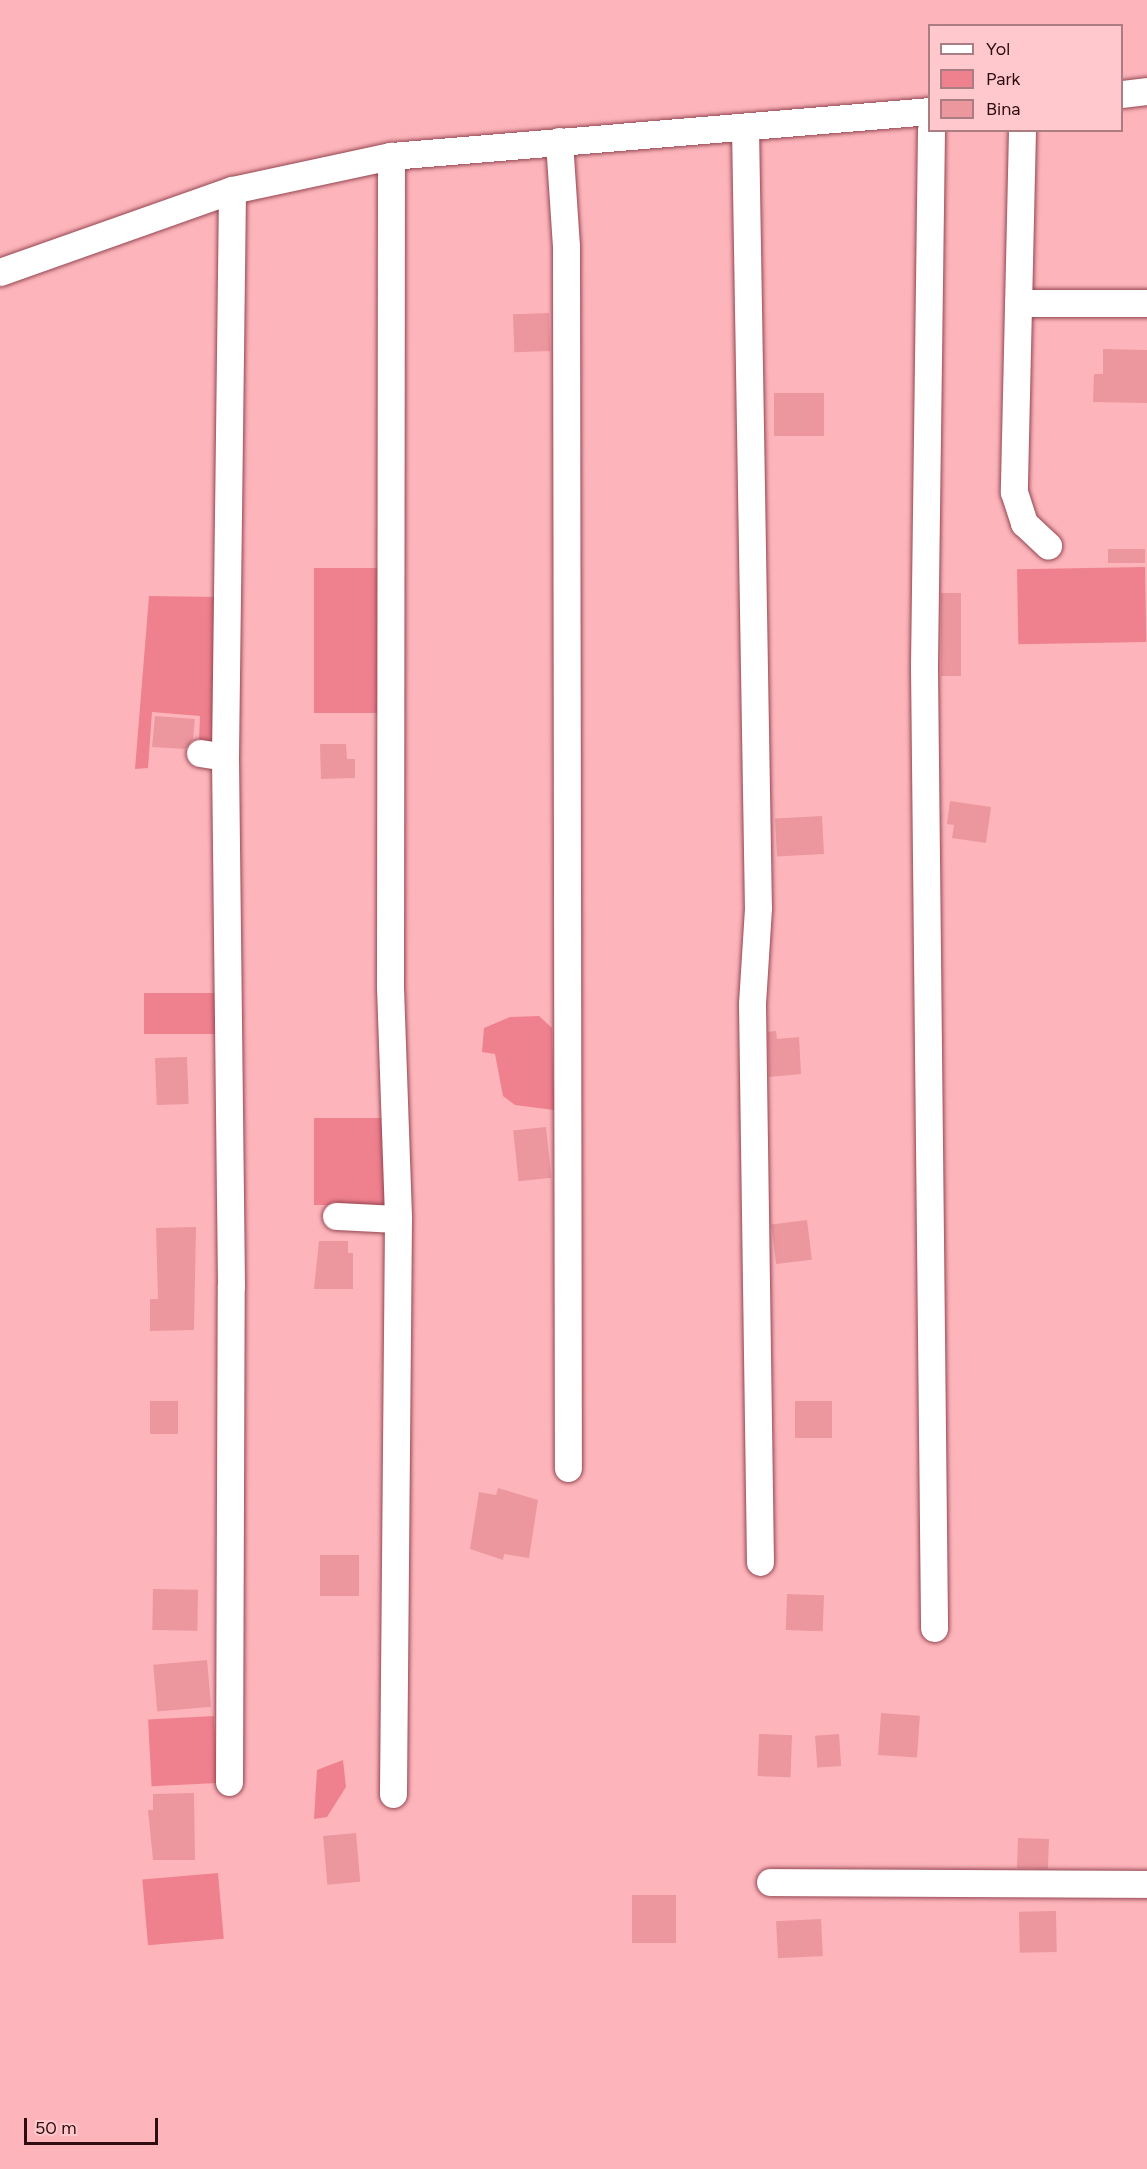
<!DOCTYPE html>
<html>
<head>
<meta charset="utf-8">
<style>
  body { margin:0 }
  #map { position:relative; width:1147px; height:2169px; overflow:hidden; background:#fdb5bb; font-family:Figtree,sans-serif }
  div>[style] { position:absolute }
  .green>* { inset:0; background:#ef808e; transform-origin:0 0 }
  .building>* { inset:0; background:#ec969e; transform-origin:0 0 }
  .roads { filter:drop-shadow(0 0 2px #944651) drop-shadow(0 0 2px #944651) }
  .minor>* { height:27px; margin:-13.5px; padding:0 13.5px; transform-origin:13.5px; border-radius:13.5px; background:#fff }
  span { translate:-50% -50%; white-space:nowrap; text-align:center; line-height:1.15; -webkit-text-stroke:5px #ffc8cc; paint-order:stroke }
  .legend { position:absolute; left:928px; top:24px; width:195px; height:108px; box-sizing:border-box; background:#ffc8cc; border:2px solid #ab7d82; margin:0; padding:8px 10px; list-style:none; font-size:18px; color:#2d0d12 }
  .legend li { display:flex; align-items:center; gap:12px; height:30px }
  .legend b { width:30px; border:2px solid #ab7d82 }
  .scale { position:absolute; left:24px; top:2118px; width:134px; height:27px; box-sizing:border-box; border:3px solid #2d0d12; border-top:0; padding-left:8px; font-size:18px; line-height:21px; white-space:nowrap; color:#2d0d12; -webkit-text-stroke:4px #ffc8cc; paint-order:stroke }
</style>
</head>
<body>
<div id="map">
  <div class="green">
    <div style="left:1145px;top:567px;width:75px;height:128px;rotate:89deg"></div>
    <div style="left:314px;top:568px;width:69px;height:145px"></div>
    <div style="clip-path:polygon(149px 596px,218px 597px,216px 743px,199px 741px,200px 716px,152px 712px,148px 768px,135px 769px)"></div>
    <div style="left:222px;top:993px;width:41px;height:78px;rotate:90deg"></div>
    <div style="clip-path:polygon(539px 1016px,552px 1028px,554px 1110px,515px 1105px,503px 1096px,495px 1054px,482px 1052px,484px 1028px,510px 1017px)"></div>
    <div style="left:314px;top:1118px;width:74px;height:87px"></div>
    <div style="left:214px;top:1716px;width:67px;height:66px;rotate:87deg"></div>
    <div style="clip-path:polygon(343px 1760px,346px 1787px,327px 1817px,314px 1819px,317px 1770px)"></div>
    <div style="left:218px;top:1873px;width:66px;height:76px;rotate:85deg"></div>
  </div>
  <div class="building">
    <div style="left:549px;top:313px;width:38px;height:36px;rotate:88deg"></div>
    <div style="clip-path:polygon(1103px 349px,1147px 350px,1147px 403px,1093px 402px,1094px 374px,1103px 374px)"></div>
    <div style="left:774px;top:393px;width:50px;height:43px"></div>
    <div style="left:1108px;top:549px;width:37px;height:14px"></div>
    <div style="left:941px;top:593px;width:20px;height:83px"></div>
    <div style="clip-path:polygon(155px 716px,195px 719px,193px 739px,185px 749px,152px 747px)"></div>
    <div style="clip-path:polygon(320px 744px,346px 744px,347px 759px,355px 759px,355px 778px,321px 779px)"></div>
    <div style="clip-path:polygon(950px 801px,991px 807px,986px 843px,952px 838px,954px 825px,947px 824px)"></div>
    <div style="left:822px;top:816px;width:38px;height:47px;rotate:87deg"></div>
    <div style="clip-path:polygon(776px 1031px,777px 1039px,799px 1037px,801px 1074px,769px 1077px,768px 1032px)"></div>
    <div style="left:187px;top:1057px;width:47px;height:32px;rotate:88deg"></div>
    <div style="left:546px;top:1127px;width:51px;height:33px;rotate:84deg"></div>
    <div style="left:807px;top:1220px;width:40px;height:36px;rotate:83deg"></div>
    <div style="clip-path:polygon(196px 1227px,194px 1330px,150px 1331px,150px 1299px,158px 1299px,156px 1228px)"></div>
    <div style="clip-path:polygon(319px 1241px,348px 1241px,348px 1253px,353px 1253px,353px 1289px,314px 1289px)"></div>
    <div style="left:150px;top:1401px;width:28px;height:33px"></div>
    <div style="left:795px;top:1401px;width:37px;height:37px"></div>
    <div style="clip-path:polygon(498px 1488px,538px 1500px,529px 1558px,504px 1554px,503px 1560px,470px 1549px,479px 1492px,496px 1495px)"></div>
    <div style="left:320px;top:1555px;width:39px;height:41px"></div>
    <div style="left:153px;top:1589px;width:45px;height:41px;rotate:1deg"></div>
    <div style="left:787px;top:1594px;width:37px;height:36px;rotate:2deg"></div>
    <div style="left:207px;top:1660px;width:47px;height:54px;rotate:85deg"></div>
    <div style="left:881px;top:1713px;width:39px;height:42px;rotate:4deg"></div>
    <div style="left:759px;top:1734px;width:33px;height:42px;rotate:2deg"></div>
    <div style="left:839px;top:1734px;width:32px;height:24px;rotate:86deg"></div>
    <div style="clip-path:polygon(194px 1793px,195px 1860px,153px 1860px,148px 1810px,153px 1810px,153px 1794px)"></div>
    <div style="left:356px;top:1833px;width:49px;height:33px;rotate:85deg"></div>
    <div style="left:1018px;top:1838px;width:31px;height:30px;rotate:2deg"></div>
    <div style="left:632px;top:1895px;width:44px;height:48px"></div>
    <div style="left:1056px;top:1911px;width:41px;height:37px;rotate:89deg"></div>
    <div style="left:821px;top:1919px;width:37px;height:45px;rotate:87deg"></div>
  </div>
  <div class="roads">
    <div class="minor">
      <div style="left:1122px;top:94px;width:25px;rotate:-7deg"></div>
      <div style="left:745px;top:127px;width:781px;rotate:89.05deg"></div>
      <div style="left:758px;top:908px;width:96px;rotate:93.6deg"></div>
      <div style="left:752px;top:1004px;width:558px;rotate:89.18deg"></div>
      <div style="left:931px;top:130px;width:537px;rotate:90.75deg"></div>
      <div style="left:924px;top:667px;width:961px;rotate:89.4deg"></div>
      <div style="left:1022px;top:130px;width:362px;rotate:91.3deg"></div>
      <div style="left:1014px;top:492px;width:33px;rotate:72deg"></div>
      <div style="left:1024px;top:523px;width:33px;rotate:43deg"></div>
      <div style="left:559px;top:141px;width:105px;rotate:86.2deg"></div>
      <div style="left:566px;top:246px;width:1222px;rotate:89.91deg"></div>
      <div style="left:391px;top:156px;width:831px;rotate:90.07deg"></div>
      <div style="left:390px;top:987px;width:232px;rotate:88deg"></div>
      <div style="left:398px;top:1219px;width:575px;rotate:90.5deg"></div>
      <div style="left:0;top:272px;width:246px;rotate:-19.5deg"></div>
      <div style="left:232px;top:190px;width:163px;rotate:-12.1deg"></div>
      <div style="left:391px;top:156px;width:541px;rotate:-4.77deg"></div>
      <div style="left:1018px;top:303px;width:129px"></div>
      <div style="left:200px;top:753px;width:25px;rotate:9deg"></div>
      <div style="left:336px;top:1216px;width:62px;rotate:2.8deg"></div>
      <div style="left:229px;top:1782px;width:496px;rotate:-89.8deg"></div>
      <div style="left:231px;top:1286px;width:529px;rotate:-90.65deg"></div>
      <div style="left:225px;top:757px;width:567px;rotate:-89.29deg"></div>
      <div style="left:770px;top:1882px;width:377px;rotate:0.3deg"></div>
    </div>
  </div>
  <ul class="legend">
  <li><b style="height:8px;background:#fff"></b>Yol</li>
  <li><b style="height:16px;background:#ef808e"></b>Park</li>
  <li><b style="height:16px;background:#ec969e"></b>Bina</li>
  </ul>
  <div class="scale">50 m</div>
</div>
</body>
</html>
